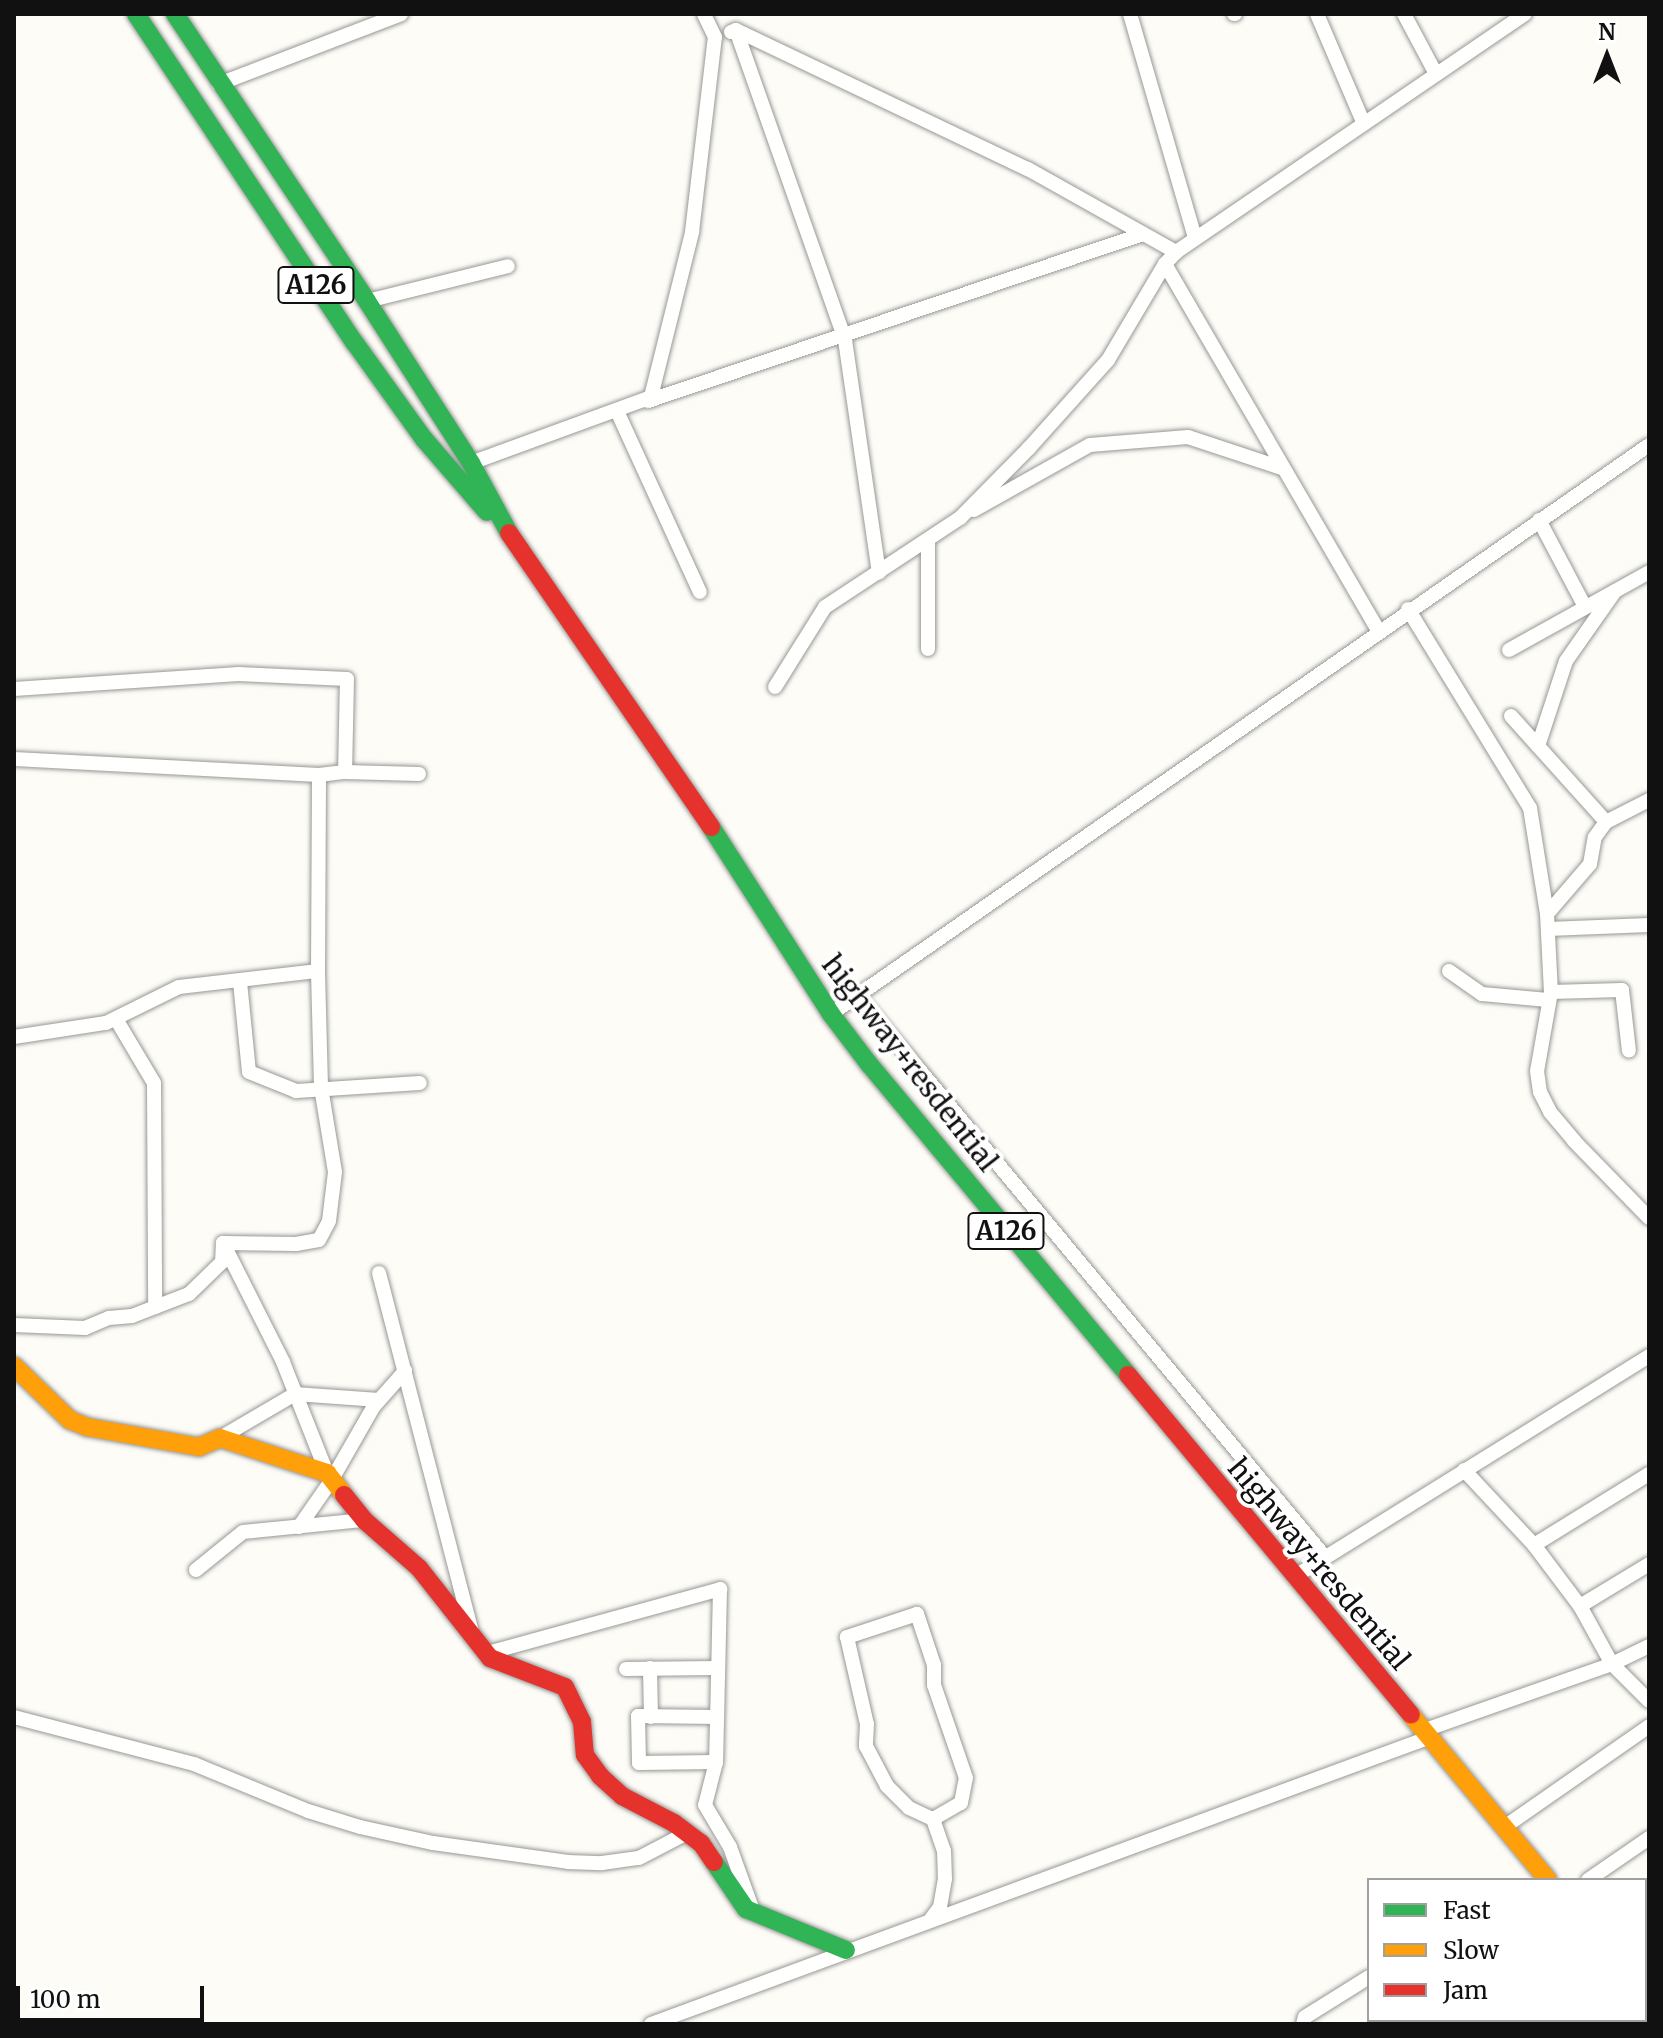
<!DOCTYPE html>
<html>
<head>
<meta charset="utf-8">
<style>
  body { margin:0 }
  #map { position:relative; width:1663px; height:2038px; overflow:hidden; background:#fdfcf7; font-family:Merriweather,serif }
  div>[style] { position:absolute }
  .roads { filter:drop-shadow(0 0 2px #979795) drop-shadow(0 0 2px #979795) }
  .street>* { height:14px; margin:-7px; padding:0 7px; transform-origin:7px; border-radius:7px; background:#fffffe }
  .fast>* { height:18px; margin:-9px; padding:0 9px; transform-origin:9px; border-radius:9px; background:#30b455 }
  .slow>* { height:18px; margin:-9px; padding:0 9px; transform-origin:9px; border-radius:9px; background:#ff9f0a }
  .jam>* { height:18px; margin:-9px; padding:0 9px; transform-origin:9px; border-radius:9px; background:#e5322d }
  span { translate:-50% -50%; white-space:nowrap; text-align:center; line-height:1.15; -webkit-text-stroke:8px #fff; paint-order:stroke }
  .shield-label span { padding:2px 6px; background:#fff; border:2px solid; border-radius:6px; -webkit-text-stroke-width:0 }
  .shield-label { font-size:26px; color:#111; font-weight:700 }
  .street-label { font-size:28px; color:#111 }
  .frame { position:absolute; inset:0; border:16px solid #111; pointer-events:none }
  .legend { position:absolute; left:1367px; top:1878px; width:280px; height:144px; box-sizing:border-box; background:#fff; border:2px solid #a0a0a0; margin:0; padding:10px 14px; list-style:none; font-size:24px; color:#111 }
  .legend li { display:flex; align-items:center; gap:16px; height:40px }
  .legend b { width:40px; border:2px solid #a0a0a0 }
  .north { position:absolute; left:1567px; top:16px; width:80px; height:80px; -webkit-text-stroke:6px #fff; paint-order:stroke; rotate:0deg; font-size:22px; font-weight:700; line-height:32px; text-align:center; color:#111 }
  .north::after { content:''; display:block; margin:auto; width:28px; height:36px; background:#111; clip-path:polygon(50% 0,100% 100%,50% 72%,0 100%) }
  .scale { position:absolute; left:16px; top:1986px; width:188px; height:36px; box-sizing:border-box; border:4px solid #111; border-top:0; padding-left:10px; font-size:24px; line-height:28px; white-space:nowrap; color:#111; -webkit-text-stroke:6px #fff; paint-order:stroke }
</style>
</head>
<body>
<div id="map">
  <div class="roads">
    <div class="street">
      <div style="left:1130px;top:14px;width:233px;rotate:73.8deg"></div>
      <div style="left:1234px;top:14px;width:1px"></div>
      <div style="left:1317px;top:14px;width:117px;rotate:66.9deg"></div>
      <div style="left:1404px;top:14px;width:68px;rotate:61.9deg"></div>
      <div style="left:736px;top:30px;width:329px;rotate:70.6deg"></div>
      <div style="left:845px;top:340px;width:235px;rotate:81.7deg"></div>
      <div style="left:731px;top:32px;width:5px;rotate:-22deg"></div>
      <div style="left:736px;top:30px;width:323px;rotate:25.5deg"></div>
      <div style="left:1028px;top:169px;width:170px;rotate:29.3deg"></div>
      <div style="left:219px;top:84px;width:195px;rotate:-21deg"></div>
      <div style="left:1165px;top:264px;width:425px;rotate:59.8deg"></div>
      <div style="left:367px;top:301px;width:145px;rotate:-13.9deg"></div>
      <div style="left:648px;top:401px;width:522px;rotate:-18.64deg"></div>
      <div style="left:617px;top:411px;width:199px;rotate:65.4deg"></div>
      <div style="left:471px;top:463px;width:192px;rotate:-20.1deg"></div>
      <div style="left:651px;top:397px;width:170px;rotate:-76deg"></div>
      <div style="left:692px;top:232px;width:196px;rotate:-83.3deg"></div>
      <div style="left:715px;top:37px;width:25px;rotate:-116deg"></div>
      <div style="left:974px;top:510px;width:133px;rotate:-29.3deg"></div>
      <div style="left:1090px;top:445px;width:98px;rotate:-4.7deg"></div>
      <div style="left:1188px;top:437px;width:99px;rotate:18.3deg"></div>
      <div style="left:1539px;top:520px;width:98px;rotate:62.1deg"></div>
      <div style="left:928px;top:541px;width:108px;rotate:90deg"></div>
      <div style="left:1408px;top:609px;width:233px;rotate:58.5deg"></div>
      <div style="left:1530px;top:808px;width:107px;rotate:80.9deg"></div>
      <div style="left:1547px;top:914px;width:78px;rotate:87.1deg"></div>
      <div style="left:1551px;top:992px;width:80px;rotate:100deg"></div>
      <div style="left:1537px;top:1071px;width:21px;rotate:82deg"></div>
      <div style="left:1540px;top:1092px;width:22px;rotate:63deg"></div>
      <div style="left:1550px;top:1112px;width:38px;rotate:50deg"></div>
      <div style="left:1574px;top:1141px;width:107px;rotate:45.8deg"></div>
      <div style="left:1509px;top:650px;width:160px;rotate:-29.1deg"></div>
      <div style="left:775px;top:687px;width:94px;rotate:-58deg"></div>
      <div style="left:825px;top:607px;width:162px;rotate:-33.4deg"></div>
      <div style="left:960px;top:518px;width:98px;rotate:-45.4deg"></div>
      <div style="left:1029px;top:448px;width:118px;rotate:-48.1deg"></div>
      <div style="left:1108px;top:360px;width:112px;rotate:-59.3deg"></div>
      <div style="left:1165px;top:264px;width:16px;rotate:-47deg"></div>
      <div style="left:1176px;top:252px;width:422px;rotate:-34.3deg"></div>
      <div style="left:14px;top:689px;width:225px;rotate:-3.8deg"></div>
      <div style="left:238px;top:674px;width:109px;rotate:2.6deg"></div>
      <div style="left:347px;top:679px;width:93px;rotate:91.2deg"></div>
      <div style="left:1511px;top:716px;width:142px;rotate:48.1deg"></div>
      <div style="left:1606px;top:822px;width:48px;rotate:-27.1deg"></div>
      <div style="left:1538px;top:746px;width:89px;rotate:-71.8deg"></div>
      <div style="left:1566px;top:661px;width:85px;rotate:-55deg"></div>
      <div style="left:14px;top:759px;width:305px;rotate:3deg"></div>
      <div style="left:319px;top:775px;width:26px;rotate:-7deg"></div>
      <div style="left:345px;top:772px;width:74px;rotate:1.5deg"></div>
      <div style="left:1547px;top:914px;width:66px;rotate:-49.3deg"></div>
      <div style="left:1590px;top:864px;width:27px;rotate:-80deg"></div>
      <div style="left:1595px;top:837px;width:19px;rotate:-54deg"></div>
      <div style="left:1548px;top:929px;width:101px;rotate:-2.3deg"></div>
      <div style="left:1449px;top:971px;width:40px;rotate:34.9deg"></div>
      <div style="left:1482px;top:994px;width:66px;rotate:5.2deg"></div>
      <div style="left:240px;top:982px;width:90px;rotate:84.3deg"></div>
      <div style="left:249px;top:1072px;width:51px;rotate:22deg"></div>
      <div style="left:296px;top:1091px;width:124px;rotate:-3.7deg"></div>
      <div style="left:1551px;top:992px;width:71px;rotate:-1.6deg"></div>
      <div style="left:1622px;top:990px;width:61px;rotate:83.5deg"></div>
      <div style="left:858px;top:996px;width:730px;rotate:50.22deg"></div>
      <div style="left:831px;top:1014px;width:996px;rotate:-34.82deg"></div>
      <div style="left:116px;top:1019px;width:74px;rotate:59.3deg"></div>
      <div style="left:154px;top:1083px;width:224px;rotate:89.7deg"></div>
      <div style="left:14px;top:1037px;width:93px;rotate:-8.7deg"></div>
      <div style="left:106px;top:1023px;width:81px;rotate:-26.3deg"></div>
      <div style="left:179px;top:987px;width:140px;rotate:-6.6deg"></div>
      <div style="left:223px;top:1243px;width:133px;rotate:63.2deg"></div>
      <div style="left:283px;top:1362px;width:119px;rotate:68.4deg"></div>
      <div style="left:379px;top:1273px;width:368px;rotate:75.5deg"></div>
      <div style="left:14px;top:1325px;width:71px;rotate:2.4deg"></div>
      <div style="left:85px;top:1328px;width:26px;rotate:-23deg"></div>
      <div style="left:109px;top:1318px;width:23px;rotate:-5deg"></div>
      <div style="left:132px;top:1316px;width:61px;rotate:-21.1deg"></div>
      <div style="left:189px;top:1294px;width:46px;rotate:-44.1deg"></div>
      <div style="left:222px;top:1262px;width:19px;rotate:-87deg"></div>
      <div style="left:223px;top:1243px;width:73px;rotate:0.8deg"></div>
      <div style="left:296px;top:1244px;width:23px;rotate:-10deg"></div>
      <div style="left:319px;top:1240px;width:21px;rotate:-62deg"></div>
      <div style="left:329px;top:1221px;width:49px;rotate:-83deg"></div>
      <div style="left:335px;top:1172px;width:86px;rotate:-99.4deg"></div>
      <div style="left:321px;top:1087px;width:116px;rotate:-91.5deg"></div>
      <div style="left:318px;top:971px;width:196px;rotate:-89.7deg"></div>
      <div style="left:220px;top:1438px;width:87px;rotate:-30.4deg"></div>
      <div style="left:295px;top:1394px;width:84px;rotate:4.1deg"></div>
      <div style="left:1464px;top:1470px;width:103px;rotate:47deg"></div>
      <div style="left:1534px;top:1545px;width:76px;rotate:53deg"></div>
      <div style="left:1580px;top:1606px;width:66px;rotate:61.1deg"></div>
      <div style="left:1612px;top:1664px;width:52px;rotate:45deg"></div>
      <div style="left:299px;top:1527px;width:56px;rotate:-55.2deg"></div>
      <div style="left:331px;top:1481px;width:86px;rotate:-60.2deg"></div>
      <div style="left:374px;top:1406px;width:47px;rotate:-48.5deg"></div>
      <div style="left:1534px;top:1545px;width:135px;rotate:-31.7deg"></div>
      <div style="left:196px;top:1570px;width:60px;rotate:-39deg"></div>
      <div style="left:243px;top:1532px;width:122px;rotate:-5.7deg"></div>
      <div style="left:1294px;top:1577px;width:418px;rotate:-31.9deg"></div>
      <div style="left:1580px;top:1606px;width:81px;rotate:-31.3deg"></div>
      <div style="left:488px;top:1653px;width:241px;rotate:-15.4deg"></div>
      <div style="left:720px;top:1589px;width:173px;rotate:91.3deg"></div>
      <div style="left:716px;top:1762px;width:44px;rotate:104.3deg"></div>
      <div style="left:705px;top:1805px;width:49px;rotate:59.2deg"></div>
      <div style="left:730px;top:1847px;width:65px;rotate:70.2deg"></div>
      <div style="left:650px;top:1668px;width:49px;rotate:88.8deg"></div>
      <div style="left:626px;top:1669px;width:91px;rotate:-0.6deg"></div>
      <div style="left:14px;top:1717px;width:186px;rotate:14.6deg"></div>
      <div style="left:194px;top:1764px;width:123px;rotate:22.4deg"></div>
      <div style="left:308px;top:1811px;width:54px;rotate:17.1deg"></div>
      <div style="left:360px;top:1827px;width:75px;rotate:12.4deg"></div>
      <div style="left:433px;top:1843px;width:136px;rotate:8deg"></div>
      <div style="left:568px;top:1862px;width:34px;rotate:2deg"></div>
      <div style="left:602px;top:1863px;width:37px;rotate:-8deg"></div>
      <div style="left:639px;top:1858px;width:54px;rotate:-27.5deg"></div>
      <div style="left:1422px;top:1731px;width:201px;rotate:-19.4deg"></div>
      <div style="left:1612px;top:1664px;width:41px;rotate:-25.9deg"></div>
      <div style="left:716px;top:1762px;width:77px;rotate:179.3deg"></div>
      <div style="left:639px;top:1763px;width:47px;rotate:-91.2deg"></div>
      <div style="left:638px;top:1716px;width:78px;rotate:0.7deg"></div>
      <div style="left:1503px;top:1828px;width:178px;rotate:-34.9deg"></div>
      <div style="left:1588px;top:1880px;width:74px;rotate:-34.5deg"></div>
      <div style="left:931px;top:1919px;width:15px;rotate:-53deg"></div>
      <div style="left:940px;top:1907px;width:28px;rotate:-80deg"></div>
      <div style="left:945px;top:1879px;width:28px;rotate:-92deg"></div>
      <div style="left:944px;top:1851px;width:34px;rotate:-109deg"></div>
      <div style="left:933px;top:1819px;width:32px;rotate:-30deg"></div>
      <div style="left:961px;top:1803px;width:25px;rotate:-79deg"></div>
      <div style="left:966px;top:1778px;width:98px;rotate:-109deg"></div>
      <div style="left:934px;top:1685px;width:20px;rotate:-90deg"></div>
      <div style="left:934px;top:1665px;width:54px;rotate:-108.4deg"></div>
      <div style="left:917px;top:1614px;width:74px;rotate:161.8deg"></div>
      <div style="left:847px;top:1637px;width:89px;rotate:77.1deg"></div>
      <div style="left:867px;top:1724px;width:22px;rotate:93deg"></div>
      <div style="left:866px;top:1746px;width:45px;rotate:62.3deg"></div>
      <div style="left:887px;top:1786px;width:31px;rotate:45deg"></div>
      <div style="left:909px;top:1808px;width:26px;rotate:25deg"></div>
      <div style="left:1645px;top:1970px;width:5px;rotate:-37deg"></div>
      <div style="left:651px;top:2024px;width:828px;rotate:-20.21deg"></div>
      <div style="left:1303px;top:2024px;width:7px;rotate:-74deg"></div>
      <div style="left:1305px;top:2017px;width:75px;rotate:-32deg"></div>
    </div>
    <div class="fast">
      <div style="left:136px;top:14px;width:395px;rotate:56.4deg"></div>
      <div style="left:355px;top:343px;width:118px;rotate:54.3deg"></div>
      <div style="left:424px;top:439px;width:96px;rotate:49.2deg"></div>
      <div style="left:175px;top:14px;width:345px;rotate:56.2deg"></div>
      <div style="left:367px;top:301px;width:193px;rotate:57.3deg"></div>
      <div style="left:471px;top:463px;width:80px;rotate:61.5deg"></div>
      <div style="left:711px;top:827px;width:222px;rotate:57.3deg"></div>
      <div style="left:831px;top:1014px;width:63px;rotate:52.8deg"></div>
      <div style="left:869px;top:1064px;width:405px;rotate:50.2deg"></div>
      <div style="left:714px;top:1862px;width:57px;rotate:55.8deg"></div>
      <div style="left:746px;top:1909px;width:108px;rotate:22.3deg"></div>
      <div style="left:1645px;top:1989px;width:6px;rotate:45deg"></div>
    </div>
    <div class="slow">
      <div style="left:14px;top:1366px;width:78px;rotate:44deg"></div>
      <div style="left:70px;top:1420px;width:18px;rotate:22deg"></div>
      <div style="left:87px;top:1427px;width:114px;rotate:10.1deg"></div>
      <div style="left:199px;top:1447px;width:23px;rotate:-23deg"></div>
      <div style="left:220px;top:1438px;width:113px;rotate:18.1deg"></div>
      <div style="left:327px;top:1473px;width:28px;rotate:52deg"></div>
      <div style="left:1411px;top:1715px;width:214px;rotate:50.3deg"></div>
    </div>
    <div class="jam">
      <div style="left:509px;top:533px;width:357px;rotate:55.5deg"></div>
      <div style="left:1128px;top:1375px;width:442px;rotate:50.2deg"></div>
      <div style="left:344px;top:1495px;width:32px;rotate:51deg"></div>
      <div style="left:364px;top:1520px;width:73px;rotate:41.1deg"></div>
      <div style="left:419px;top:1568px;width:115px;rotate:51.7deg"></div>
      <div style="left:490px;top:1658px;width:80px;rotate:21.1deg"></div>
      <div style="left:565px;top:1687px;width:39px;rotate:64deg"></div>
      <div style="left:582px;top:1722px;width:33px;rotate:85deg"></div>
      <div style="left:585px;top:1755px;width:26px;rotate:54deg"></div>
      <div style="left:600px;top:1776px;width:30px;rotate:42deg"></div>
      <div style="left:622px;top:1796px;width:59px;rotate:27.4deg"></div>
      <div style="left:674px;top:1823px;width:34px;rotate:37deg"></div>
      <div style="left:701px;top:1843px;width:23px;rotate:56deg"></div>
    </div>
  </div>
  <div class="shield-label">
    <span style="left:316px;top:285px">A126</span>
    <span style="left:1006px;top:1231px">A126</span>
  </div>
  <div class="street-label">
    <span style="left:910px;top:1063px;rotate:52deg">highway+resdential</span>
    <span style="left:1319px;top:1564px;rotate:50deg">highway+resdential</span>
  </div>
  <div class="frame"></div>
  <ul class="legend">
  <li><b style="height:10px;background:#30b455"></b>Fast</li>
  <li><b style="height:10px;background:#ff9f0a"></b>Slow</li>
  <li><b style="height:10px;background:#e5322d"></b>Jam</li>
  </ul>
  <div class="north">N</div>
  <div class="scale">100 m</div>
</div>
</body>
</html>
